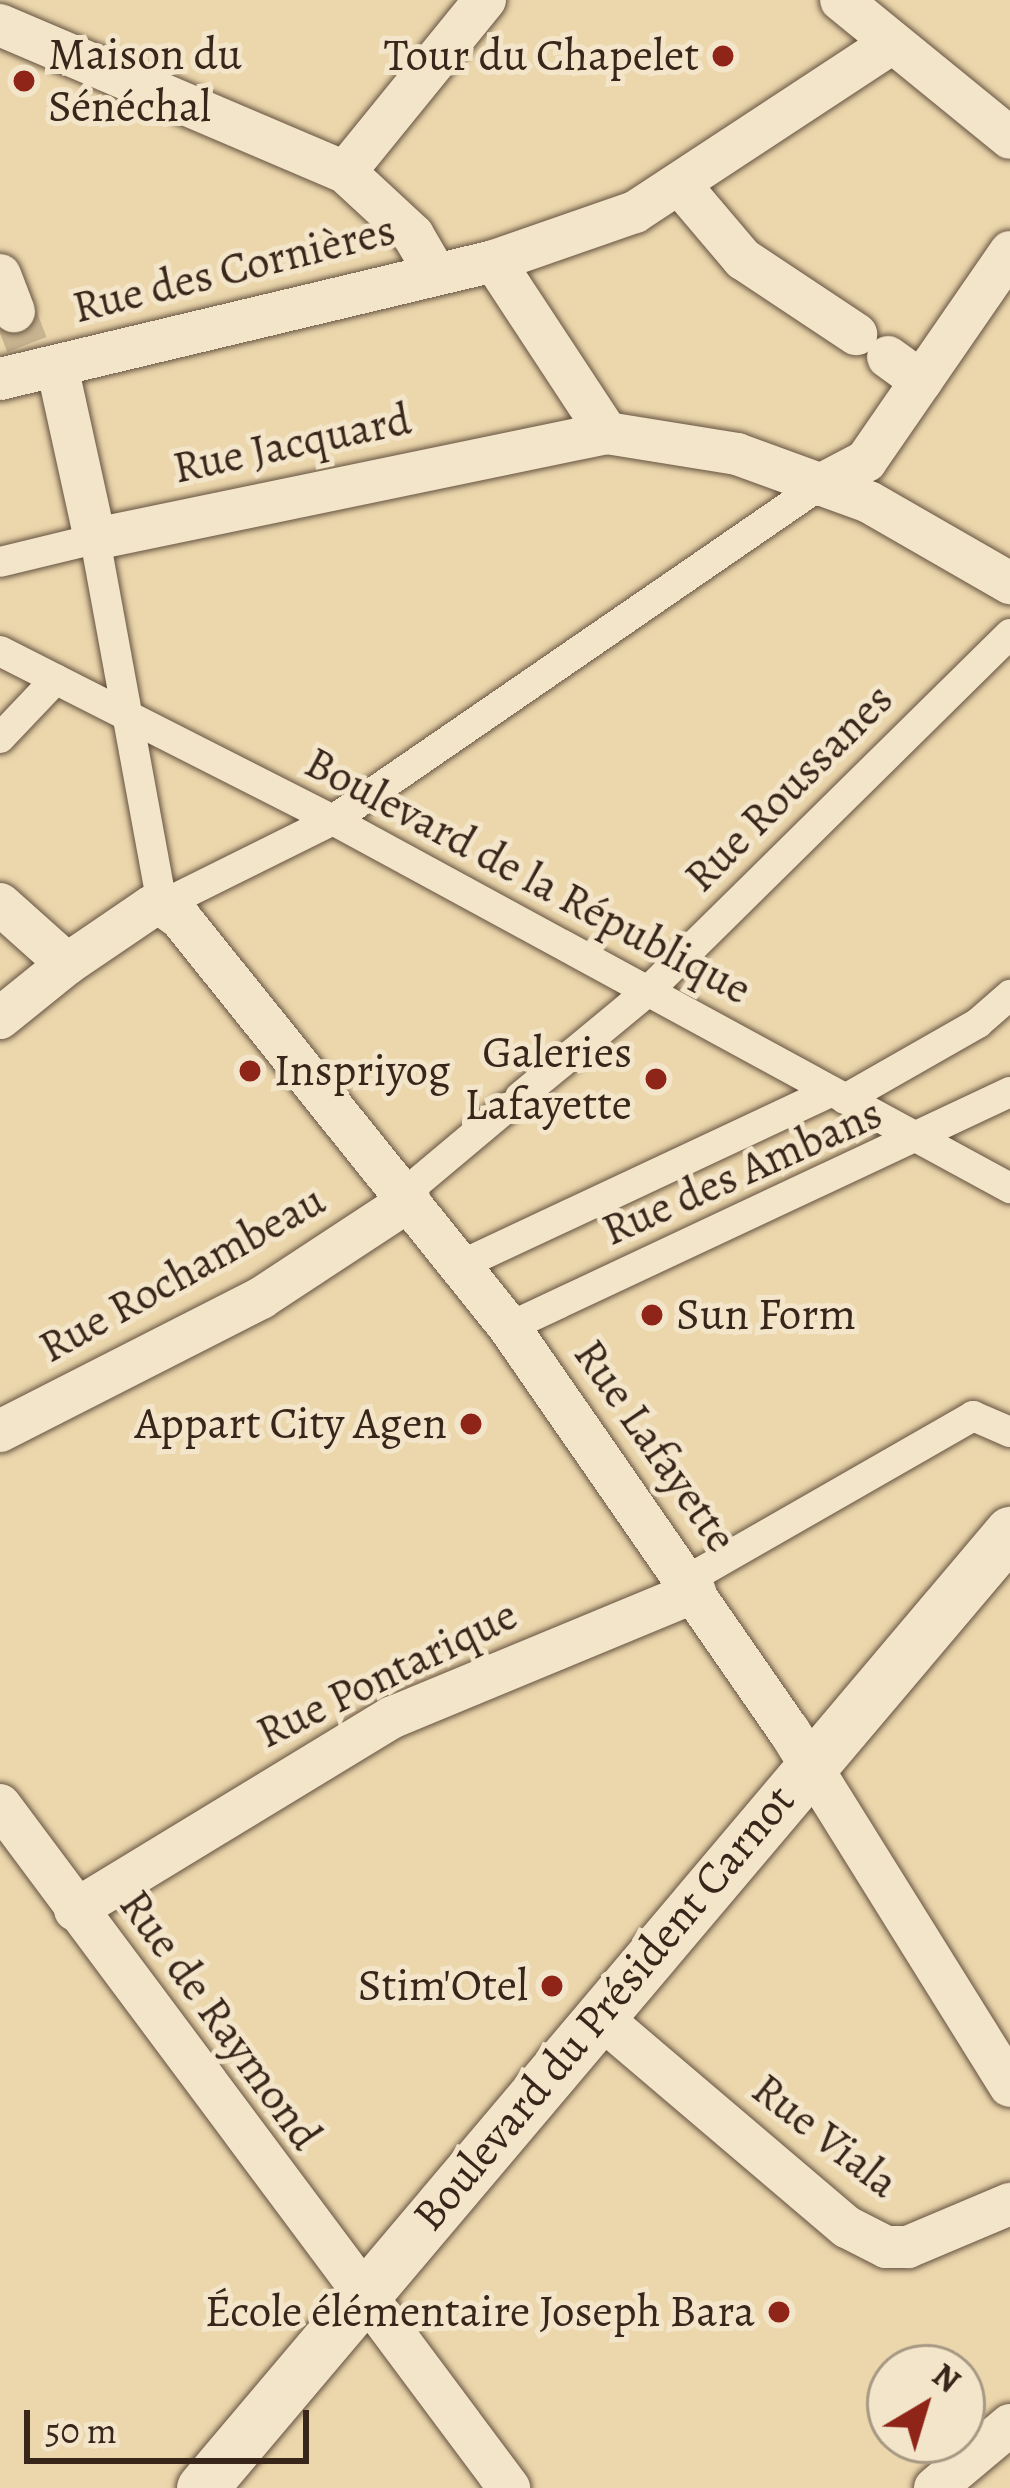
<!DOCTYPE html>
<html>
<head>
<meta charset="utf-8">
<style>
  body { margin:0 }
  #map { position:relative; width:1010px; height:2488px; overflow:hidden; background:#ecd7ad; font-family:Alegreya,serif }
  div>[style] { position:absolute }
  .minor-tunnel>* { height:42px; margin-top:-21px; transform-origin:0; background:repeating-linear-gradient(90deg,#c8b490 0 42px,transparent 0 63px) }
  .roads { filter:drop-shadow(0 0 3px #65523f) drop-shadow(0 0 3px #65523f) }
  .pedestrian>* { height:30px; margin:-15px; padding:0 15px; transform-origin:15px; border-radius:15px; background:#f3e5ca }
  .minor>* { height:42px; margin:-21px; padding:0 21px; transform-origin:21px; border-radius:21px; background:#f3e5ca }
  .tertiary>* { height:51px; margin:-25.5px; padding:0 25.5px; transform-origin:25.5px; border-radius:25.5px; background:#f3e5ca }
  .dots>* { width:33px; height:33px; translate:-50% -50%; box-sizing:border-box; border:6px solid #f3e5ca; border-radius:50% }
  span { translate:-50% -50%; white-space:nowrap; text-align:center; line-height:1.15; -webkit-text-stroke:10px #f3e5ca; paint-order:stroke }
  .poi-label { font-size:45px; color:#38261a }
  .left { translate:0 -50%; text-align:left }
  .right { translate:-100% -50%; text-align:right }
  .street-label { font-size:45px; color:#38261a }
  .north { position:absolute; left:866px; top:2344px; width:120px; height:120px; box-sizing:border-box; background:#f3e5ca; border:3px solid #a89984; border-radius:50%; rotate:38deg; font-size:33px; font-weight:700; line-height:48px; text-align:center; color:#38261a }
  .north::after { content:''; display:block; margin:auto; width:42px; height:54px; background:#8f2418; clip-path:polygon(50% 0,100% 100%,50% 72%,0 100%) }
  .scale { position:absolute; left:24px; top:2410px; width:285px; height:54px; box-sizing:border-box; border:6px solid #38261a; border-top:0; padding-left:15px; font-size:36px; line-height:42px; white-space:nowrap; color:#38261a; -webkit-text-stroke:9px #f3e5ca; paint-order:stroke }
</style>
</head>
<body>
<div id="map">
  <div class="minor-tunnel">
    <div style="left:14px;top:311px;width:36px;rotate:69deg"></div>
  </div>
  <div class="roads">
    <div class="pedestrian">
      <div style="left:0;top:562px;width:98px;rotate:-13.6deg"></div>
      <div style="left:95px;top:539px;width:372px;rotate:79.6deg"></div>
      <div style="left:162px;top:905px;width:191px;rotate:-26.4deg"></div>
      <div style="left:333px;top:820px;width:591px;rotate:-34.52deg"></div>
      <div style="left:0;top:651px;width:373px;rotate:26.9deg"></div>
      <div style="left:333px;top:820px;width:771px;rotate:28.53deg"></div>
      <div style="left:0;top:738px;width:81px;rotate:-46.5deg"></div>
      <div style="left:520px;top:1097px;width:165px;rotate:-39.6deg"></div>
      <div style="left:647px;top:992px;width:510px;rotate:-44.6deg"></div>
      <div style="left:845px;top:1099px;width:153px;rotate:-29.7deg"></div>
      <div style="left:978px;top:1023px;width:43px;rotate:-41.2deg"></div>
      <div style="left:406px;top:1192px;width:131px;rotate:-40deg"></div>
      <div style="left:461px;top:1265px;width:408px;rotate:-25.1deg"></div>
      <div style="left:509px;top:1327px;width:553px;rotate:-25.13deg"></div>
      <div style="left:687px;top:1580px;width:330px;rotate:-29.8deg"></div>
      <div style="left:973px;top:1416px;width:40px;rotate:23.4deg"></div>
    </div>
    <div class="minor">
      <div style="left:841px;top:0;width:218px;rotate:39.2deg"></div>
      <div style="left:0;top:25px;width:375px;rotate:23.1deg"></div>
      <div style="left:345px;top:172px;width:93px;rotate:42.8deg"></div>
      <div style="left:413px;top:235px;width:42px;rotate:59.7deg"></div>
      <div style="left:345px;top:172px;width:222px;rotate:-50.9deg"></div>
      <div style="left:681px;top:186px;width:96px;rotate:49.7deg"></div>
      <div style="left:743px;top:259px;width:136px;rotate:33.6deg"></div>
      <div style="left:494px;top:261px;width:206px;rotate:56.7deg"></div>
      <div style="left:0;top:275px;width:39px;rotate:69deg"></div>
      <div style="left:888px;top:357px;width:41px;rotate:36deg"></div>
      <div style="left:57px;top:366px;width:177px;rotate:77.6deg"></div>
      <div style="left:95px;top:539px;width:523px;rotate:-11.7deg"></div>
      <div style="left:607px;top:433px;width:132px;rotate:9.2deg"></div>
      <div style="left:737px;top:454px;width:140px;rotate:20deg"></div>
      <div style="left:869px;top:502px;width:163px;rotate:29.9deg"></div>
      <div style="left:0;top:379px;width:508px;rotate:-13.43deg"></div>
      <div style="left:494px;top:261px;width:149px;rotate:-19.2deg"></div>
      <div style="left:635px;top:212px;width:304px;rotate:-33.3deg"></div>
      <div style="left:820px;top:485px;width:52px;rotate:-27.6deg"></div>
      <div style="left:866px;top:461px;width:254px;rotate:-55.4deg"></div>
      <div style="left:0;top:904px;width:90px;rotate:41.8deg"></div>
      <div style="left:67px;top:964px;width:86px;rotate:141.1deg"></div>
      <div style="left:67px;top:964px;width:102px;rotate:-34.2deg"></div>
      <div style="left:151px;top:907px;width:11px;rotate:-10deg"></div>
      <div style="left:162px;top:905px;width:24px;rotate:36deg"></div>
      <div style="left:181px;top:919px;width:523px;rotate:51.2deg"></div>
      <div style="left:509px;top:1327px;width:492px;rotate:55.3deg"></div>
      <div style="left:789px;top:1731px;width:418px;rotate:58.1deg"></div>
      <div style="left:0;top:1431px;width:293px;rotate:-27deg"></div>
      <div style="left:261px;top:1298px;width:178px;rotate:-33.3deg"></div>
      <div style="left:0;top:1805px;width:852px;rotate:53.3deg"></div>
      <div style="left:75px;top:1910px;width:372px;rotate:-31.3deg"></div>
      <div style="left:393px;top:1717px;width:327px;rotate:-22.5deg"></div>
      <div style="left:601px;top:2018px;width:323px;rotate:40.4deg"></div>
      <div style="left:847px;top:2227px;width:44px;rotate:27.1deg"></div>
      <div style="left:886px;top:2247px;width:22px"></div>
      <div style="left:908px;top:2247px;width:111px;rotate:-22.9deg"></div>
      <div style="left:935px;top:2488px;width:98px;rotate:-40deg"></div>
    </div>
    <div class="tertiary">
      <div style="left:202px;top:2488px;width:1252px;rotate:-49.8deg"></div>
    </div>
  </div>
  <div class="dots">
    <div style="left:723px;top:56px;background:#8f2418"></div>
    <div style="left:24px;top:81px;background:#8f2418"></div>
    <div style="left:250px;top:1071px;background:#8f2418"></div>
    <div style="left:656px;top:1079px;background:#8f2418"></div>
    <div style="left:652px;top:1315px;background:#8f2418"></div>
    <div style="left:471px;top:1424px;background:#8f2418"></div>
    <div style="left:552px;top:1986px;background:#8f2418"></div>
    <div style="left:779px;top:2312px;background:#8f2418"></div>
  </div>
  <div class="poi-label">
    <span class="left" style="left:48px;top:81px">Maison du<br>Sénéchal</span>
    <span class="right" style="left:699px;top:56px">Tour du Chapelet</span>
    <span class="right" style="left:632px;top:1079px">Galeries<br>Lafayette</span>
    <span class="left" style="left:274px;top:1071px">Inspriyog</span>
    <span class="left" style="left:676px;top:1315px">Sun Form</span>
    <span class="right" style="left:447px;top:1424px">Appart City Agen</span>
    <span class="right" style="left:528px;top:1986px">Stim'Otel</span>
    <span class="right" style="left:755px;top:2312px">École élémentaire Joseph Bara</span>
  </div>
  <div class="street-label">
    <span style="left:234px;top:269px;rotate:-14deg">Rue des Cornières</span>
    <span style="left:292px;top:444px;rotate:-12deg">Rue Jacquard</span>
    <span style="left:789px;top:788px;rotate:-45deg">Rue Roussanes</span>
    <span style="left:528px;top:876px;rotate:28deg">Boulevard de la République</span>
    <span style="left:742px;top:1172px;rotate:-24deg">Rue des Ambans</span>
    <span style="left:182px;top:1274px;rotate:-29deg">Rue Rochambeau</span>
    <span style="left:655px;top:1446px;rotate:55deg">Rue Lafayette</span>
    <span style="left:387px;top:1674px;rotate:-26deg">Rue Pontarique</span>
    <span style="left:604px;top:2008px;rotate:-50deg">Boulevard du Président Carnot</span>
    <span style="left:220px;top:2020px;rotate:54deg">Rue de Raymond</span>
    <span style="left:825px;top:2136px;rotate:38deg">Rue Viala</span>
  </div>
  <div class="north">N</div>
  <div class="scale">50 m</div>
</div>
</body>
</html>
